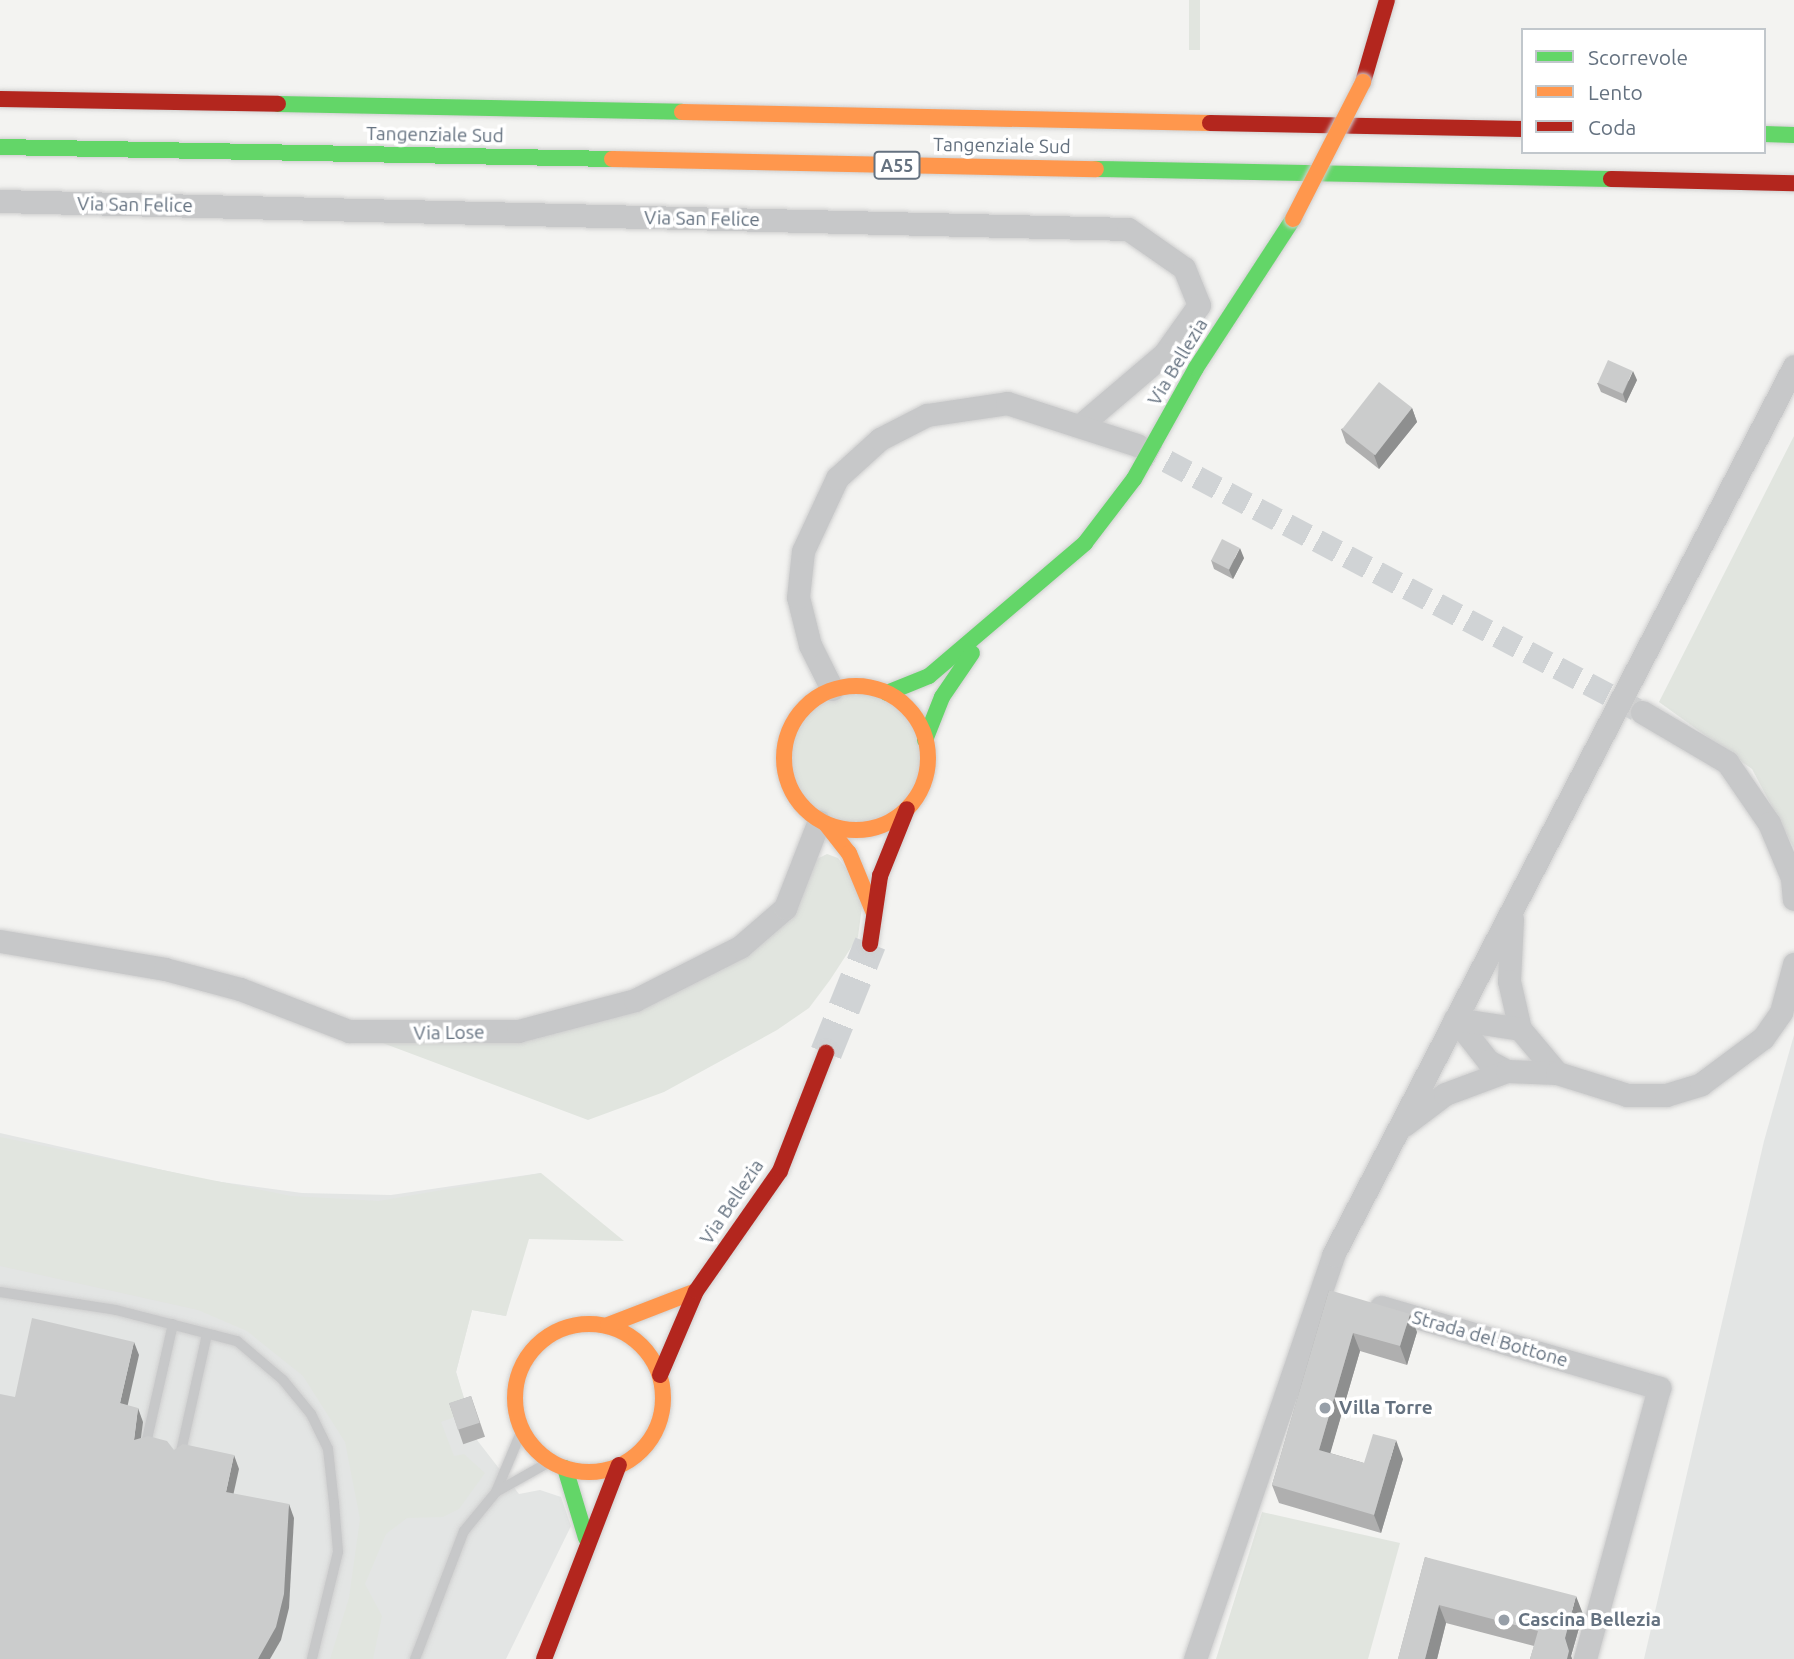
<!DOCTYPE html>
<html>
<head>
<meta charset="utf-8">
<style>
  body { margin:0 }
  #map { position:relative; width:1794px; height:1659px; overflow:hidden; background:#f3f3f1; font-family:Ubuntu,sans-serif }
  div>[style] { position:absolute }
  .built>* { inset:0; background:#e3e5e4 }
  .green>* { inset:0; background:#e1e5df; transform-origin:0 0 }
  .round { border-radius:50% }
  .street-tunnel>* { height:23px; margin-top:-11.5px; transform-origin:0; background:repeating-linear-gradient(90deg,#d0d3d5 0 23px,transparent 0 34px) }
  .secondary-tunnel>* { height:32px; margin-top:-16px; transform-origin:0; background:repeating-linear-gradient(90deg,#d0d3d5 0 32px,transparent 0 48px) }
  .roads { filter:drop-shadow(0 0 2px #cfcfcf) drop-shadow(0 0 2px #cfcfcf) }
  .lane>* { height:10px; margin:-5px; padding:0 5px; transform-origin:5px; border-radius:5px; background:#c7c8c9 }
  .street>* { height:23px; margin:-11.5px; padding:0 11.5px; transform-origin:11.5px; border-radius:11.5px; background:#c7c8c9 }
  .fast>* { height:16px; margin:-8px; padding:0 8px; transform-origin:8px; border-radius:8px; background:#63d668 }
  .slow>* { height:16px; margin:-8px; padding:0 8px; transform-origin:8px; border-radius:8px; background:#ff974d }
  .slow>.ring { margin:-8px; padding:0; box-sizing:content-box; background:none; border:16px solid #ff974d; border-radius:50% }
  .jam>* { height:16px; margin:-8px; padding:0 8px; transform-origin:8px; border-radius:8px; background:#b3261e }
  .bridges { filter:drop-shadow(0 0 2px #cfcfcf) drop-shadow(0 0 2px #cfcfcf) }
  .slow-bridge>* { height:16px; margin:-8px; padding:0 8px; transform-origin:8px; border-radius:8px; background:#ff974d }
  .wall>* { inset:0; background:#afafaf; transform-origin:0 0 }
  .shaded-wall>* { inset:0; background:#8e8f8f }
  .building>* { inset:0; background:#cbcccc; transform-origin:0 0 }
  .dots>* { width:19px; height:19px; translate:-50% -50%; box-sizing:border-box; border:4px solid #fff; border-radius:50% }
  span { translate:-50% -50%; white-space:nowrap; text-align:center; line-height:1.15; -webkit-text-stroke:7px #fff; paint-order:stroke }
  .shield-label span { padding:2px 5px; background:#fff; border:2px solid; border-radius:5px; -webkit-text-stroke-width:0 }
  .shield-label { font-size:18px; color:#657280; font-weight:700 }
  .street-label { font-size:19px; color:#657280 }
  .poi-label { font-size:19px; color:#657280; font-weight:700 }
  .left { translate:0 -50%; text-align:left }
  .legend { position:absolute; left:1521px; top:28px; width:245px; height:126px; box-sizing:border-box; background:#fff; border:2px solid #c1c7cc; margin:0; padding:9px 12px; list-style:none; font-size:21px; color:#657280 }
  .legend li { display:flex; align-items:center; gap:14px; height:35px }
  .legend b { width:35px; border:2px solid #c1c7cc }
</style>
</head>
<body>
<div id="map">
  <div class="built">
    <div style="clip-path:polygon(1794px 1035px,1794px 1659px,1644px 1659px,1764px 1141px)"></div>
    <div style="clip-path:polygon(0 1133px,207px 1180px,302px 1193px,391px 1195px,541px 1173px,506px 1316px,472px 1310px,456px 1372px,477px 1440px,519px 1494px,540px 1490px,561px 1497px,571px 1526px,506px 1659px,0 1659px)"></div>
  </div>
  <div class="green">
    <div style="left:1189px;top:0;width:11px;height:50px"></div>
    <div style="clip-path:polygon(1794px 436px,1794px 848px,1752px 769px,1659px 702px)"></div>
    <div class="round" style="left:784px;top:686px;width:144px;height:144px"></div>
    <div style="clip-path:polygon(827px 854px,838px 858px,864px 892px,858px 937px,830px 980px,809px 1008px,777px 1030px,664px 1092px,588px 1120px,380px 1042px,519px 1038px,638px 1007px,707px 976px,813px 861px)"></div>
    <div style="clip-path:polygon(0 1137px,291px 1196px,379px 1201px,541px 1173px,624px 1241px,529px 1239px,506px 1316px,472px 1310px,456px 1372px,468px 1412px,441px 1422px,454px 1456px,464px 1454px,485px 1473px,459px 1509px,443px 1517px,407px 1518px,386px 1534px,365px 1584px,382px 1616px,373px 1659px,330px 1659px,349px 1598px,360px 1519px,345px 1442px,303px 1376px,247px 1331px,198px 1310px,0 1266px)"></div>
    <div style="clip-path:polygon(1262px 1512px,1400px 1543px,1368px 1659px,1216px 1659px)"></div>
  </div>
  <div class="street-tunnel">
    <div style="left:1137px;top:445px;width:565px;rotate:27.88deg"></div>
  </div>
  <div class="secondary-tunnel">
    <div style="left:826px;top:1053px;width:118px;rotate:-68deg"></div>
  </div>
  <div class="roads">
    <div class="lane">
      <div style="left:0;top:1292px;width:117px;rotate:8.8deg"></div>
      <div style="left:116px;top:1310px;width:125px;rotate:14.4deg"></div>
      <div style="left:237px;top:1341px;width:60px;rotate:40.3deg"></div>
      <div style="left:283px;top:1380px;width:44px;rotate:50.5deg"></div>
      <div style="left:311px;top:1414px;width:39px;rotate:64deg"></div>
      <div style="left:328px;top:1449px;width:54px;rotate:83.7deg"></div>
      <div style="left:334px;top:1503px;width:49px;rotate:85.3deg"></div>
      <div style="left:338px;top:1552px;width:110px;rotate:103.7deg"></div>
      <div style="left:522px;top:1430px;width:67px;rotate:112.8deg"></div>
      <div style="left:496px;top:1492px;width:63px;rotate:-29.4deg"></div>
      <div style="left:145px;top:1448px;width:127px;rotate:-77.3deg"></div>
      <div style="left:180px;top:1456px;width:125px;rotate:-77.5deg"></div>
      <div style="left:415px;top:1659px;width:137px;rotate:-69.1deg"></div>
      <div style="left:464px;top:1531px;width:50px;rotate:-50.6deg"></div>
    </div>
    <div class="street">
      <div style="left:0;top:201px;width:1128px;rotate:1.42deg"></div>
      <div style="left:1128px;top:229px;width:68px;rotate:34.9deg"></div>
      <div style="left:1184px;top:268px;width:40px;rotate:68deg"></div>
      <div style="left:1199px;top:305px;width:60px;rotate:125.5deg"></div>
      <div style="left:1164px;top:354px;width:106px;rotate:139.6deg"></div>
      <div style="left:832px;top:689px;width:49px;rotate:-116.6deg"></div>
      <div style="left:810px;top:645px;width:49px;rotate:-104deg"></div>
      <div style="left:798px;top:597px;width:46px;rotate:-83.8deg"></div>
      <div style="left:803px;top:551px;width:81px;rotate:-65deg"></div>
      <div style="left:837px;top:478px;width:58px;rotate:-42.2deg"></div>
      <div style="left:880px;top:439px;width:53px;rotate:-27.1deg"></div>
      <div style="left:927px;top:415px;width:81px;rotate:-8.5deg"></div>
      <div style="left:1007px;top:403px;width:137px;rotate:17.9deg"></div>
      <div style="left:1642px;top:712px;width:99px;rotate:30.5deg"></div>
      <div style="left:1727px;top:762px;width:74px;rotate:55.5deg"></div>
      <div style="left:1769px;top:823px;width:60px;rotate:67.3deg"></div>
      <div style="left:1792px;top:878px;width:21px;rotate:85deg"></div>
      <div style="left:1512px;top:919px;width:62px;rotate:92.8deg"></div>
      <div style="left:1509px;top:981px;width:49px;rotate:77.1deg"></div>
      <div style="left:1520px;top:1029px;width:57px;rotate:49.9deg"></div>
      <div style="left:0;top:941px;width:167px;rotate:9.6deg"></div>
      <div style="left:165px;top:969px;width:78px;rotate:14.9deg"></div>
      <div style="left:240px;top:989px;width:117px;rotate:21.1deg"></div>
      <div style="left:349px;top:1031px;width:169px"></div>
      <div style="left:518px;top:1031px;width:121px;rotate:-14.8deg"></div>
      <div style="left:635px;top:1000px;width:118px;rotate:-26.8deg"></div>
      <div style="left:740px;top:947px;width:60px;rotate:-40.9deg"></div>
      <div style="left:785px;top:908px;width:93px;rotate:-68.7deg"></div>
      <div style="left:1455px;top:1019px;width:53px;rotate:51.8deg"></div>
      <div style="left:1488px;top:1061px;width:21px;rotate:28deg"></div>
      <div style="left:1455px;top:1019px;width:66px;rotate:8.7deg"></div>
      <div style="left:1404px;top:1125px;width:51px;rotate:-37.1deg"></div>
      <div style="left:1445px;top:1094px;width:66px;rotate:-20.4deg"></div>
      <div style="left:1507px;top:1071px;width:50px;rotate:2.3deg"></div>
      <div style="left:1557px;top:1073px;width:73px;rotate:17.4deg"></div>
      <div style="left:1627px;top:1095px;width:39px"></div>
      <div style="left:1666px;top:1095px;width:37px;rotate:-17deg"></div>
      <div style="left:1701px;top:1084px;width:77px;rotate:-36.6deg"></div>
      <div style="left:1763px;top:1038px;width:32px;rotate:-55deg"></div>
      <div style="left:1781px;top:1012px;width:50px;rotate:-74.8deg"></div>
      <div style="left:1381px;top:1307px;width:290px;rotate:16.2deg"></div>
      <div style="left:1659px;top:1388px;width:281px;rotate:105.3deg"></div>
      <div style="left:1195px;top:1659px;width:427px;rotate:-71.1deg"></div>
      <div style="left:1333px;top:1255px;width:1001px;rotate:-62.59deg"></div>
    </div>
    <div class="fast">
      <div style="left:278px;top:104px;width:404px;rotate:1.1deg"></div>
      <div style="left:1764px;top:134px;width:30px;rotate:2deg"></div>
      <div style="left:0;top:147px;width:612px;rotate:1.12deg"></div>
      <div style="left:1096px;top:169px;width:515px;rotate:1.11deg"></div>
      <div style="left:887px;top:693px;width:45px;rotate:-22deg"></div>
      <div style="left:929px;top:676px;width:205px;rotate:-40.4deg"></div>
      <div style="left:1085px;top:543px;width:81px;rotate:-52.6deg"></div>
      <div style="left:1134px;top:479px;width:127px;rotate:-60.8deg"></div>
      <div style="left:1196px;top:368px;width:178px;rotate:-56.9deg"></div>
      <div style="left:925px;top:740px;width:46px;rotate:-68.4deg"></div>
      <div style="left:942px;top:697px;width:53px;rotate:-55.7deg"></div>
      <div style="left:565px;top:1468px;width:73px;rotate:73.3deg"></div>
    </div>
    <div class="slow">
      <div style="left:682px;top:112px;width:528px;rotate:1.19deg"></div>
      <div style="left:612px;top:159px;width:484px;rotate:1.2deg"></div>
      <div class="ring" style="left:784px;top:686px;width:128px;height:128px"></div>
      <div style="left:826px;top:824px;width:37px;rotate:52deg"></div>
      <div style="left:849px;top:853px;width:63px;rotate:67.5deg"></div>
      <div class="ring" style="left:515px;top:1324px;width:132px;height:132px"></div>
      <div style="left:608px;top:1325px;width:94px;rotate:-21.1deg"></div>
    </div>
    <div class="jam">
      <div style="left:1363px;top:82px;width:85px;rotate:-73.7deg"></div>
      <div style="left:0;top:99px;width:278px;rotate:1deg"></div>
      <div style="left:1210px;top:123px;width:313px;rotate:1.1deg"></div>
      <div style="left:1611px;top:179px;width:183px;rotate:1.3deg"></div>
      <div style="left:870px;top:944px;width:69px;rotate:-81.6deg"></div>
      <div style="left:880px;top:876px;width:72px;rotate:-68.1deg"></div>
      <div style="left:660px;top:1375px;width:91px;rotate:-66.8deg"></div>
      <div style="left:696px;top:1291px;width:146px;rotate:-55deg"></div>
      <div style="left:780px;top:1171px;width:127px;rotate:-68.7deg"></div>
      <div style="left:544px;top:1659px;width:208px;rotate:-68.9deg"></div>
    </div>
  </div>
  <div class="bridges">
    <div class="slow-bridge">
      <div style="left:1293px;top:219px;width:154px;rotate:-62.9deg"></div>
    </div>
  </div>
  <div class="wall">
    <div style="clip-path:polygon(1637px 380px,1626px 403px,1601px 392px,1597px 383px)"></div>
    <div style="clip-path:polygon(1412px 408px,1417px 422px,1379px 469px,1346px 443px,1341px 429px)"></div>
    <div style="clip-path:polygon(1244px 558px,1233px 579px,1214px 569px,1211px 560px)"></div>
    <div style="clip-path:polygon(1329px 1290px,1417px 1332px,1407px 1365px,1360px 1351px,1330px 1453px,1364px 1463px,1403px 1459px,1381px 1533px,1279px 1503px,1272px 1485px)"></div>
    <div style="left:471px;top:1396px;width:43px;height:23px;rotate:71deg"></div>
    <div style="clip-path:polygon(1425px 1557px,1583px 1614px,1571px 1656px,1572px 1659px,1530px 1659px,1534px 1646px,1446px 1623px,1437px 1659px,1398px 1659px)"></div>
  </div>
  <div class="shaded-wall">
    <div style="clip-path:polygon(1633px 371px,1637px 380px,1626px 403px,1623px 394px)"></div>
    <div style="clip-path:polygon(1412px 408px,1417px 422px,1379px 469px,1374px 455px)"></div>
    <div style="clip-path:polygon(1240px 548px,1244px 558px,1233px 579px,1229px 570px)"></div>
    <div style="clip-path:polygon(1410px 1314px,1417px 1332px,1407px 1365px,1400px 1346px)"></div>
    <div style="clip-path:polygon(1353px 1333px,1360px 1351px,1326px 1468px,1319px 1450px)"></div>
    <div style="clip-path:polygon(134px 1342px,139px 1355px,125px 1417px,120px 1403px)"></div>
    <div style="clip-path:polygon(138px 1408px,143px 1422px,139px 1453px,134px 1440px)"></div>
    <div style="clip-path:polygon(1396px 1440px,1403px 1459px,1381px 1533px,1374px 1515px)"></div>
    <div style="clip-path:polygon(234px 1455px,239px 1469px,231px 1505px,226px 1492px)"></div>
    <div style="clip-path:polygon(289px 1504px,294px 1518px,289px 1608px,281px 1640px,270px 1659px,258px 1659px)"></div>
    <div style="clip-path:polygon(1576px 1596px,1583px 1614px,1571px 1656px,1572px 1659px,1567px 1659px,1565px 1638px)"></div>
    <div style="clip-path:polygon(1439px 1605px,1446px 1623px,1437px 1659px,1425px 1659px)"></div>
  </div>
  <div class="building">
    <div style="left:1608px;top:360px;width:27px;height:25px;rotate:24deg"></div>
    <div style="left:1379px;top:382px;width:42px;height:60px;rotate:38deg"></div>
    <div style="left:1222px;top:539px;width:20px;height:24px;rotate:27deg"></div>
    <div style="clip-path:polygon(1329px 1290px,1410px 1314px,1400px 1346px,1353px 1333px,1319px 1450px,1364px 1463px,1373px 1434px,1396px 1440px,1374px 1515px,1272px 1485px)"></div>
    <div style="clip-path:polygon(32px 1318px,134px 1342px,120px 1403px,138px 1408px,134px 1440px,148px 1436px,167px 1441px,174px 1450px,183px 1444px,234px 1455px,226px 1492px,289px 1504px,284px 1594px,276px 1627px,258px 1659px,0 1659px,0 1394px,15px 1397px)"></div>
    <div style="left:471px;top:1396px;width:28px;height:23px;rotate:72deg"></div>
    <div style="clip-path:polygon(1425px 1557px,1576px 1596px,1565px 1638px,1569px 1651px,1567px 1659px,1530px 1659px,1538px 1631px,1439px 1605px,1425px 1659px,1398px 1659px)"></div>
  </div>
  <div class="dots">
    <div style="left:1325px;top:1408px;background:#979fa8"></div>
    <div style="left:1504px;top:1620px;background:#979fa8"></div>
  </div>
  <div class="shield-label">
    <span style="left:897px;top:165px">A55</span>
  </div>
  <div class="street-label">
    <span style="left:435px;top:135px;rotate:1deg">Tangenziale Sud</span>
    <span style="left:1002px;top:146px;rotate:1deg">Tangenziale Sud</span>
    <span style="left:135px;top:205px;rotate:1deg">Via San Felice</span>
    <span style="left:702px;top:219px;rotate:1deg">Via San Felice</span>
    <span style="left:1178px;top:362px;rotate:-59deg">Via Bellezia</span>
    <span style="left:449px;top:1033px;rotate:-1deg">Via Lose</span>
    <span style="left:732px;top:1202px;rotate:-56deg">Via Bellezia</span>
    <span style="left:1490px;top:1339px;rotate:16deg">Strada del Bottone</span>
  </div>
  <div class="poi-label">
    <span class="left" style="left:1339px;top:1408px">Villa Torre</span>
    <span class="left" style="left:1518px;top:1620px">Cascina Bellezia</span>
  </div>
  <ul class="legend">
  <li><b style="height:9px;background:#63d668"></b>Scorrevole</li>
  <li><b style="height:9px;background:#ff974d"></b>Lento</li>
  <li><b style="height:9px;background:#b3261e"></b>Coda</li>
  </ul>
</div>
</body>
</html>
